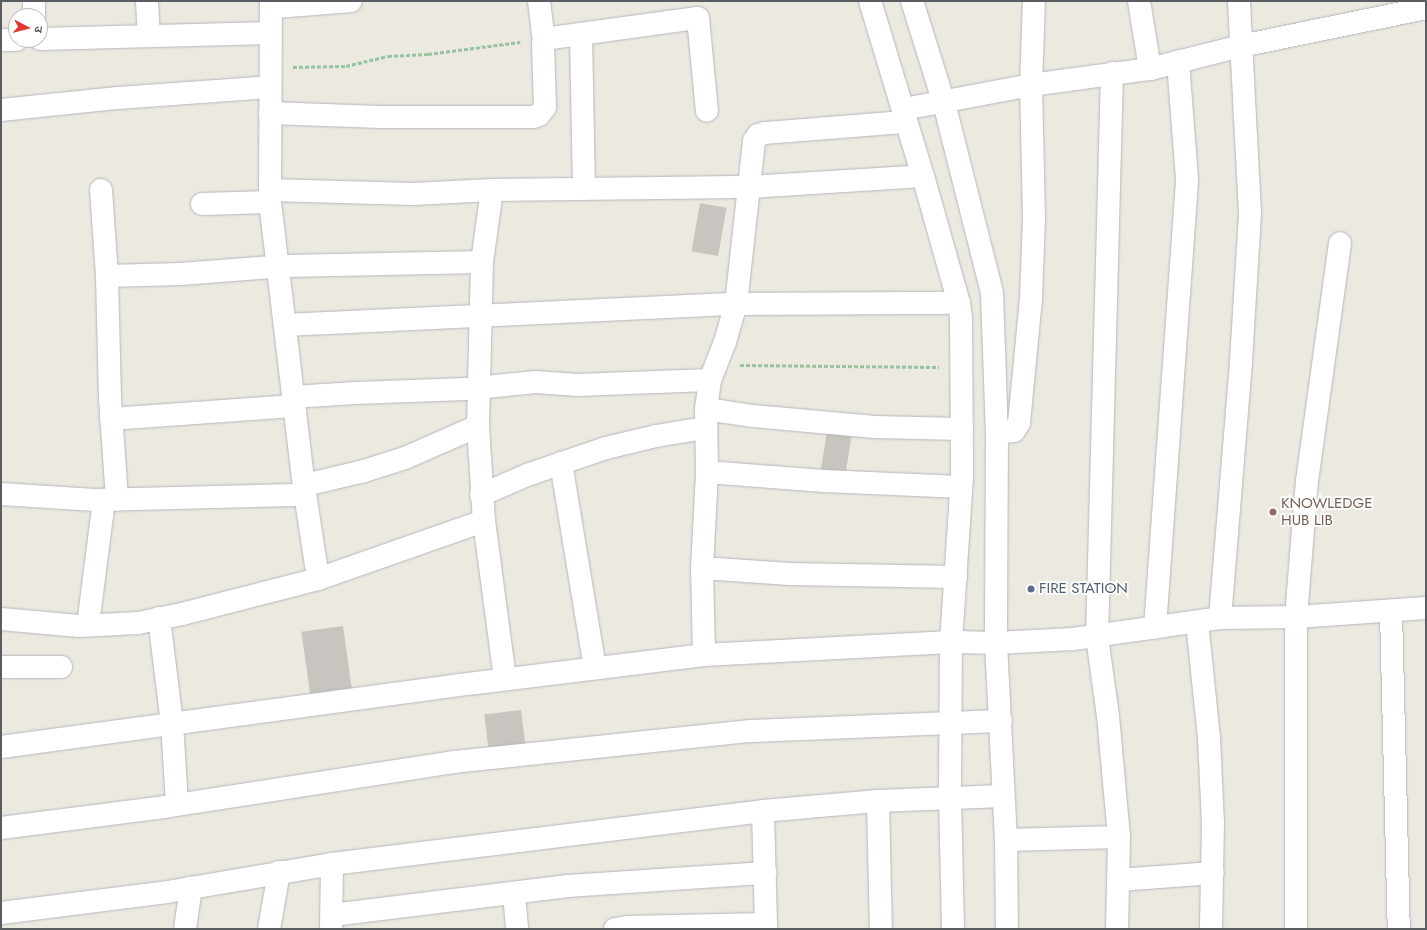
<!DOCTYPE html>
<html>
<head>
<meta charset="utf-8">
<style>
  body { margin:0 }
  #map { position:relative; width:1427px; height:930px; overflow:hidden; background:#ece9e1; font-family:Jost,"Noto Sans Devanagari",sans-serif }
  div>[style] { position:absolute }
  .building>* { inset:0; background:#c8c4bf; transform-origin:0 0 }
  .path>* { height:2.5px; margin-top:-1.25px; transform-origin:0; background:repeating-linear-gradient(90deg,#98c3a2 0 4px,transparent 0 6px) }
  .roads { filter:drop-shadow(0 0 1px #b4b7bb) drop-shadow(0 0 1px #b4b7bb) }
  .minor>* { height:22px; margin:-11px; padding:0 11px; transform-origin:11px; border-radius:11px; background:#fff }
  .dots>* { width:11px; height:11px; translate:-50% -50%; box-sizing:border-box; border:2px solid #fff; border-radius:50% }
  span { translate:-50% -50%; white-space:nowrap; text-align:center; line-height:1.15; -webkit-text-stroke:3.5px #fff; paint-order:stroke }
  .education-label { font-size:15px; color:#785e54 }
  .left { translate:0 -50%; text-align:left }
  .service-label { font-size:15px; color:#4e5e75 }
  .frame { position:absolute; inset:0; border:2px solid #5a5e62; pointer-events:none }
  .north { position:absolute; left:8px; top:8px; width:40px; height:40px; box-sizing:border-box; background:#fff; border:1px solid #bdbfc0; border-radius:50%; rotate:97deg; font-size:11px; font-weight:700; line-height:16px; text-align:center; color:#5a5e62 }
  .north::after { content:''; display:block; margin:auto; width:14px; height:18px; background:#e13832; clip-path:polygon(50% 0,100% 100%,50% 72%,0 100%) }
</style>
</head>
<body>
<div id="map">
  <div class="building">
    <div style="left:700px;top:203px;width:27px;height:49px;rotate:10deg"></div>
    <div style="left:827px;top:431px;width:25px;height:44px;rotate:9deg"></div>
    <div style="left:343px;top:626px;width:63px;height:42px;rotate:82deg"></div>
    <div style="left:521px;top:710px;width:38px;height:37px;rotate:83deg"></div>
  </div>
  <div class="path">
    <div style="left:293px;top:67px;width:53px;rotate:-1.1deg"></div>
    <div style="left:346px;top:66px;width:43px;rotate:-13.4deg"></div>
    <div style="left:388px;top:56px;width:40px;rotate:-2.9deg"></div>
    <div style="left:428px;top:54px;width:93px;rotate:-7.4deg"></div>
    <div style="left:740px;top:365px;width:199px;rotate:0.6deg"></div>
  </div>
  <div class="roads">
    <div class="minor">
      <div style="left:34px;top:1px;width:15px;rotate:90deg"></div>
      <div style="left:147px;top:1px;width:34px;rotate:87deg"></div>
      <div style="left:271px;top:1px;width:201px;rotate:90.3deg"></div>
      <div style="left:270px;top:202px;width:287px;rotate:83.2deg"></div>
      <div style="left:304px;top:487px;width:93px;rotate:81.3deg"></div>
      <div style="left:539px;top:1px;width:38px;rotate:83deg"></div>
      <div style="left:870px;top:1px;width:183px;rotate:73.2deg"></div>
      <div style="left:923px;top:176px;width:132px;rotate:74.2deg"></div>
      <div style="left:959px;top:303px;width:15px;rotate:82deg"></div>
      <div style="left:961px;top:318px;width:159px;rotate:89.6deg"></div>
      <div style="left:962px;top:477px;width:165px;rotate:93.8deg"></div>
      <div style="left:951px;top:642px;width:155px;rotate:90.4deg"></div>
      <div style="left:950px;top:797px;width:132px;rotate:88.7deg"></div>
      <div style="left:912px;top:1px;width:107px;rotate:72.6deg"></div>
      <div style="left:944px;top:103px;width:196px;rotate:75.8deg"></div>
      <div style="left:992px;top:293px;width:140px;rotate:88deg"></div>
      <div style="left:997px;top:433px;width:210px;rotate:90.3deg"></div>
      <div style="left:996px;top:643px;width:197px;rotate:87.1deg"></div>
      <div style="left:1006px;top:840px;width:89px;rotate:89.4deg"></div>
      <div style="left:1139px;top:1px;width:69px;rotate:80.8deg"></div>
      <div style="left:271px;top:5px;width:6px;rotate:18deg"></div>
      <div style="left:277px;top:7px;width:74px;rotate:-4.6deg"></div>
      <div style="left:581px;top:34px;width:155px;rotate:88.9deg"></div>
      <div style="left:40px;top:39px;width:230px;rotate:-1.5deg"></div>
      <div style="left:1px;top:40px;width:15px"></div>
      <div style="left:1112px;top:73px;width:564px;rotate:91.52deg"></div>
      <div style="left:1097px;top:637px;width:80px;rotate:82.1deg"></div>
      <div style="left:1108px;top:716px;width:121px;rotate:84.8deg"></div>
      <div style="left:1119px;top:837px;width:92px;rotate:91.2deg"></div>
      <div style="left:904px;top:109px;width:129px;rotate:-10.7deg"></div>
      <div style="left:1031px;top:85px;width:120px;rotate:-7.7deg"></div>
      <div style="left:1150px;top:69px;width:94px;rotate:-14.2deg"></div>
      <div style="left:1241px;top:46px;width:189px;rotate:-11.6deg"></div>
      <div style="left:1px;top:110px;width:118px;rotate:-5.9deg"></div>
      <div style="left:118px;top:98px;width:152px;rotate:-4.1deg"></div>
      <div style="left:270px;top:113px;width:110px;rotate:2.1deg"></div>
      <div style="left:380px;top:117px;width:153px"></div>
      <div style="left:533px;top:117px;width:6px;rotate:-18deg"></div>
      <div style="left:539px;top:115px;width:10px;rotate:-53deg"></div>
      <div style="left:545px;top:107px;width:62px;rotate:-91.8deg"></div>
      <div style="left:543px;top:45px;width:6px;rotate:-81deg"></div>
      <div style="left:544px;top:39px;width:155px;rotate:-7.8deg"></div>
      <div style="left:698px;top:18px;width:93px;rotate:84.5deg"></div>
      <div style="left:101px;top:190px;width:86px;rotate:86deg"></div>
      <div style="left:107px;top:276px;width:123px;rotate:88.6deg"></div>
      <div style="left:110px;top:399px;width:101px;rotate:86deg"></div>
      <div style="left:270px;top:190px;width:143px;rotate:1.6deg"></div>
      <div style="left:413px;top:194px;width:79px;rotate:-2.9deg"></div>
      <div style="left:492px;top:190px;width:258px;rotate:-0.7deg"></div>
      <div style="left:750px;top:187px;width:173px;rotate:-3.6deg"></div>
      <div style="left:492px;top:190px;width:73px;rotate:97.9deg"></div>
      <div style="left:482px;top:262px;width:164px;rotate:91.4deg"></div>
      <div style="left:478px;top:426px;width:95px;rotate:86.4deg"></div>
      <div style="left:484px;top:521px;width:159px;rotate:82.4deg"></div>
      <div style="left:202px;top:204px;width:68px;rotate:-1.7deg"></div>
      <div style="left:107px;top:276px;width:73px;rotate:-1.6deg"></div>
      <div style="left:180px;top:274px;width:106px;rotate:-4.3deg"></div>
      <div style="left:286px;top:266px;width:196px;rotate:-1.2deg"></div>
      <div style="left:285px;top:325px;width:451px;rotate:-2.7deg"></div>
      <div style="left:736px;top:304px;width:223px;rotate:-0.3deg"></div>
      <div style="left:293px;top:397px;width:62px;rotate:-3.7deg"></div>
      <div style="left:355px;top:393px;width:111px;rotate:-2.1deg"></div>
      <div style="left:466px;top:389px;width:70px;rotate:-5.7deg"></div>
      <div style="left:536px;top:382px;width:41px;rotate:4.2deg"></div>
      <div style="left:577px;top:385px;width:133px;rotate:-2.2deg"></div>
      <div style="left:706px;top:409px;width:48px;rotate:8.5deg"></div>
      <div style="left:753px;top:416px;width:122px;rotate:5.2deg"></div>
      <div style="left:875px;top:427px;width:87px;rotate:1.3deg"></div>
      <div style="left:111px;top:419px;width:183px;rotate:-4.1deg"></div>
      <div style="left:997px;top:433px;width:17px;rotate:-7deg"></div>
      <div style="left:1014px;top:431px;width:9px;rotate:-58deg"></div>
      <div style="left:1019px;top:423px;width:125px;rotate:-84.5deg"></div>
      <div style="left:1031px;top:299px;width:82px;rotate:-87.9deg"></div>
      <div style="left:1034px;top:217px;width:132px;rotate:-91.3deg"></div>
      <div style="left:1031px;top:85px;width:84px;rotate:-88deg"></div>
      <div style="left:561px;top:463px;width:208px;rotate:80.6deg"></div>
      <div style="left:707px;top:472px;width:117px;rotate:4.4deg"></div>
      <div style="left:824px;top:481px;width:137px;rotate:2.5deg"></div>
      <div style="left:304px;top:487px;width:2px;rotate:-63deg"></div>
      <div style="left:305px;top:485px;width:61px;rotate:-13.3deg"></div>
      <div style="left:364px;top:471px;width:43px;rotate:-17.6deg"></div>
      <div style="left:405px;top:458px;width:80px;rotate:-23.7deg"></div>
      <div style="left:1px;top:494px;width:94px;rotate:3.7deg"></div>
      <div style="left:95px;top:500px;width:210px;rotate:-1.4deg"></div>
      <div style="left:481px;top:495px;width:50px;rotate:-23.5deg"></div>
      <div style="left:527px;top:475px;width:83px;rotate:-18.9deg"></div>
      <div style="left:606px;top:448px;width:51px;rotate:-13.5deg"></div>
      <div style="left:656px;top:436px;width:50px;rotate:-9.3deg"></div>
      <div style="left:702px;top:568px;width:88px;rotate:3.9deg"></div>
      <div style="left:790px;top:574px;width:166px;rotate:1deg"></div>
      <div style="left:1391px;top:611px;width:318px;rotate:88.6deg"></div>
      <div style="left:159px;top:618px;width:107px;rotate:83deg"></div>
      <div style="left:172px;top:724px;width:80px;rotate:86.4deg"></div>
      <div style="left:1220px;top:618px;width:258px;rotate:-85.3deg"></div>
      <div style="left:1241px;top:361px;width:148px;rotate:-86.5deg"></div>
      <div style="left:1250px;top:213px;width:212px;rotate:-93deg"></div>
      <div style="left:1px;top:619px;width:78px;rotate:5.1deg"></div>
      <div style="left:79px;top:626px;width:59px;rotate:-2.9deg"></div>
      <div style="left:138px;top:623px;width:45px;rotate:-11.6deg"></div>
      <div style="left:182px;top:614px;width:140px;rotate:-14.4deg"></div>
      <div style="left:318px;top:579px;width:176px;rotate:-19.3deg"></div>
      <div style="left:1197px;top:622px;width:117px;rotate:84.1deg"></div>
      <div style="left:1209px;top:738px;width:85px;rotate:87.3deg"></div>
      <div style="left:1213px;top:823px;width:106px;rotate:91.1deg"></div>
      <div style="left:88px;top:625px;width:126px;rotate:-82.7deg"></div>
      <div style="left:1155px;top:628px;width:450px;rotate:-85.9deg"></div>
      <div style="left:1187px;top:179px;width:118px;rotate:-94.4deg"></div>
      <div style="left:704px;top:655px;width:87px;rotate:-91.3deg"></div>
      <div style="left:702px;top:568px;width:96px;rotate:-87deg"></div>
      <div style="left:707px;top:472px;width:63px;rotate:-90.9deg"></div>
      <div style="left:706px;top:409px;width:29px;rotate:-82deg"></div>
      <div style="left:710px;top:380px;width:41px;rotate:-68.5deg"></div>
      <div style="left:725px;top:342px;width:40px;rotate:-74deg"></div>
      <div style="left:736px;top:304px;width:164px;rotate:-83.7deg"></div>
      <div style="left:754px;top:141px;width:7px;rotate:-56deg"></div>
      <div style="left:758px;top:135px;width:7px;rotate:-16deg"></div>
      <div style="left:765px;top:133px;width:141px;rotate:-4.5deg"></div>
      <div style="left:1px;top:667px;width:60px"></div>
      <div style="left:1px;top:747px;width:471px;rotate:-7.7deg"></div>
      <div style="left:468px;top:684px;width:238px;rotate:-7deg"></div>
      <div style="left:704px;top:655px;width:247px;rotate:-3deg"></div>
      <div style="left:951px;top:642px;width:45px;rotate:1.3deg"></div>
      <div style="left:996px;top:643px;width:77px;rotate:-3deg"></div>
      <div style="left:1073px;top:639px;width:148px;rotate:-8.1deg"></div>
      <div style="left:1220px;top:618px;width:76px;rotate:-0.8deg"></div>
      <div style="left:1296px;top:617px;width:130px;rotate:-4deg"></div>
      <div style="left:878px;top:801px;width:128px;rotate:88.7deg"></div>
      <div style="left:763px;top:811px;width:118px;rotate:88.5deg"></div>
      <div style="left:1px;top:828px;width:164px;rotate:-7.3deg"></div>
      <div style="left:164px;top:807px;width:293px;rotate:-8.8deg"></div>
      <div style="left:454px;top:762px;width:299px;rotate:-6deg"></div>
      <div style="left:751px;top:731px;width:250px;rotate:-2.3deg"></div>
      <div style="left:1006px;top:840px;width:113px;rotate:-1.5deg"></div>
      <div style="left:1119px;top:880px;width:94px;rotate:-4.3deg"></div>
      <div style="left:514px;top:894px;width:35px;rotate:85deg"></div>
      <div style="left:1px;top:913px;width:167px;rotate:-7.2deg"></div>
      <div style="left:167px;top:892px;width:167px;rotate:-9.6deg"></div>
      <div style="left:332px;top:864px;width:434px;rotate:-7deg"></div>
      <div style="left:763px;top:811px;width:115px;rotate:-5deg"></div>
      <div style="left:878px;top:801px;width:125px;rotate:-2.3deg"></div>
      <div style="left:332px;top:915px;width:238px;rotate:-7deg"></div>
      <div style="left:568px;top:886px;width:198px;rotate:-3.8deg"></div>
      <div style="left:185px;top:929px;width:42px;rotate:-81.9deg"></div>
      <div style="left:269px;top:929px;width:58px;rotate:-80deg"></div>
      <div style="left:331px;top:929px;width:65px;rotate:-89.1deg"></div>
      <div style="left:615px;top:929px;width:12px;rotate:-9deg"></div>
      <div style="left:627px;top:927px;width:139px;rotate:-1.2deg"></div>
      <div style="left:1296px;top:929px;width:312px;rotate:-90deg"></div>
      <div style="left:1296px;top:617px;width:136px;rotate:-85.4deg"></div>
      <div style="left:1307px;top:481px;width:240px;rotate:-82.1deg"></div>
    </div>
  </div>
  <div class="dots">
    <div style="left:1273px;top:512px;background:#8d6e63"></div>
    <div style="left:1031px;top:589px;background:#5c6f8a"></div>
  </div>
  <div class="education-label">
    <span class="left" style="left:1281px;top:512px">KNOWLEDGE<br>HUB LIB</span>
  </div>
  <div class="service-label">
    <span class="left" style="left:1039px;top:589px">FIRE STATION</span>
  </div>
  <div class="frame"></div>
  <div class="north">उ</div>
</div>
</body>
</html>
